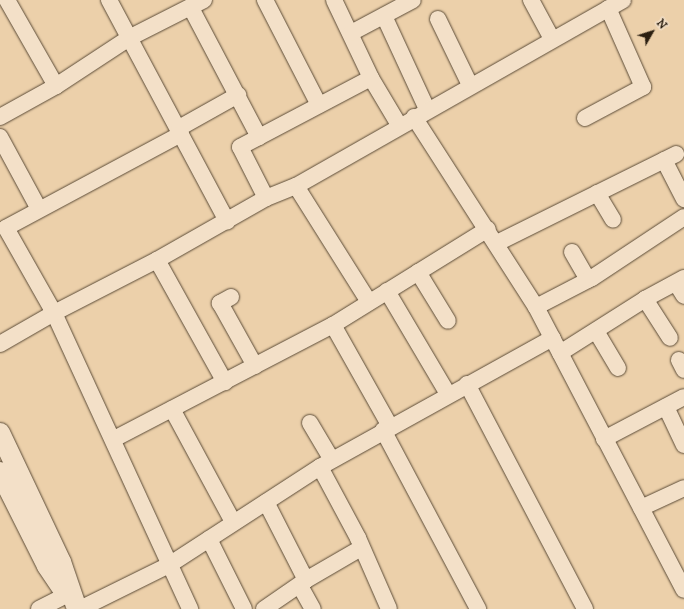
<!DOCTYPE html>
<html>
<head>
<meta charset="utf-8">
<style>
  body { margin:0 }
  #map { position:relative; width:684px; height:609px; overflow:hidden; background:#ecd0aa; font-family:"IM FELL DW Pica",serif }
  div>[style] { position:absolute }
  .roads { filter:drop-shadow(0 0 1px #5b4b37) drop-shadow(0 0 1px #5b4b37) }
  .minor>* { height:16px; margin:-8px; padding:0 8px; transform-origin:8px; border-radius:8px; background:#f3e0c8 }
  .tertiary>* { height:20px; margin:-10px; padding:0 10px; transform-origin:10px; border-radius:10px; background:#f3e0c8 }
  span { translate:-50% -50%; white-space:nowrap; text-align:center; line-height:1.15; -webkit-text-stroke:3px #f3e0c8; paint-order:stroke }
  .north { position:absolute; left:632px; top:12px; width:40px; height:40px; -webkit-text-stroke:3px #f3e0c8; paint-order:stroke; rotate:51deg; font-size:11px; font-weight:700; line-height:16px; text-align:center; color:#2b1f11 }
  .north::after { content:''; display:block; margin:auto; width:14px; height:18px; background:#2b1f11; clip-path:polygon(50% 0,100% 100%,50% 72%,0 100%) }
</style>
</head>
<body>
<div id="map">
  <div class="roads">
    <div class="minor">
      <div style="left:7px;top:0;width:99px;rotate:60.3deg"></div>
      <div style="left:109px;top:0;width:251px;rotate:61.9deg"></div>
      <div style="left:265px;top:0;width:118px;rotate:62.8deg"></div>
      <div style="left:334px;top:0;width:86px;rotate:64.6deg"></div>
      <div style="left:371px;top:78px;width:55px;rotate:59.2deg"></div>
      <div style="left:531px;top:0;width:44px;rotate:61.7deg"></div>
      <div style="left:191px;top:8px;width:146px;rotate:62.2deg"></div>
      <div style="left:384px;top:16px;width:102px;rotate:65.2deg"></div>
      <div style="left:438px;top:19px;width:73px;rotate:64.1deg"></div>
      <div style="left:351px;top:33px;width:70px;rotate:-28deg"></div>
      <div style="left:0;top:117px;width:64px;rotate:-29deg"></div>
      <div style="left:56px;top:86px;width:87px;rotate:-33.3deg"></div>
      <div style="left:129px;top:38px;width:84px;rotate:-26.9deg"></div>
      <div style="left:414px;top:117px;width:226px;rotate:57.3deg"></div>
      <div style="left:536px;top:307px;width:319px;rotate:62.4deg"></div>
      <div style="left:585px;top:118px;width:66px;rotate:-28.1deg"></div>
      <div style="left:643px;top:87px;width:86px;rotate:-113.9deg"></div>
      <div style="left:179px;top:128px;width:68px;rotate:-29.2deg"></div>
      <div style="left:181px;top:134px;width:199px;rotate:151.8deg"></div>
      <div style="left:6px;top:228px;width:98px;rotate:60.5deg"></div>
      <div style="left:54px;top:313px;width:326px;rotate:65.3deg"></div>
      <div style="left:0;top:137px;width:82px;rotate:61.6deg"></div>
      <div style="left:664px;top:160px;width:44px;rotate:62.9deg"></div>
      <div style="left:296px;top:186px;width:137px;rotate:57.8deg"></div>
      <div style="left:597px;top:193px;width:31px;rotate:59deg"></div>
      <div style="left:266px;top:198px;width:57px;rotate:-117deg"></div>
      <div style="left:240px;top:147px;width:148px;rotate:-27.8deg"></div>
      <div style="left:497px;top:243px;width:200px;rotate:-26.4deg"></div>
      <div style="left:572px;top:252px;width:32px;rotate:60deg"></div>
      <div style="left:157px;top:260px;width:140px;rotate:60.9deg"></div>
      <div style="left:418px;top:272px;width:57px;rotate:58.5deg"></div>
      <div style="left:676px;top:283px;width:15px;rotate:58deg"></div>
      <div style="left:387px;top:291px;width:120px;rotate:59.4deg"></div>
      <div style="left:231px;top:297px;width:13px;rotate:151deg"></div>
      <div style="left:220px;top:303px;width:72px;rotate:60.9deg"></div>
      <div style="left:645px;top:299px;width:46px;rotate:57.3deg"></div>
      <div style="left:536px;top:307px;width:63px;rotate:-27.4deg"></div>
      <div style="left:592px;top:278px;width:110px;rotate:-33.5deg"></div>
      <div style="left:333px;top:325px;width:116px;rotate:60.6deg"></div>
      <div style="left:596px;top:331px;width:43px;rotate:59.3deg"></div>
      <div style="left:0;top:344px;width:62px;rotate:-29.9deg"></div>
      <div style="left:54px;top:313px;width:116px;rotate:-27.2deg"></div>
      <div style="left:157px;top:260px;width:125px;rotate:-29.6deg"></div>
      <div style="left:266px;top:198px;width:32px;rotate:-22deg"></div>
      <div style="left:296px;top:186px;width:376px;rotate:-29.6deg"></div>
      <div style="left:560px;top:353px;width:101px;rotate:-32.4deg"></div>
      <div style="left:645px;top:299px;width:44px;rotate:-28.3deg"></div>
      <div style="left:679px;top:360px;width:11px;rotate:63deg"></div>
      <div style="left:467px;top:384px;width:254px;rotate:62.3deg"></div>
      <div style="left:666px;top:407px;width:42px;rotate:64.7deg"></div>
      <div style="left:172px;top:409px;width:128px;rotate:61.6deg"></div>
      <div style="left:310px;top:423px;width:43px;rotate:59.3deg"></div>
      <div style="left:383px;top:430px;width:203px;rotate:62deg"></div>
      <div style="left:114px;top:439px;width:247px;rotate:-27.5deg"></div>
      <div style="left:333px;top:325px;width:182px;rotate:-31.8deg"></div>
      <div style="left:604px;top:439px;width:90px;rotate:-27.7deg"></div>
      <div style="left:320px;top:467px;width:81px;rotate:61.8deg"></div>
      <div style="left:358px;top:538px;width:77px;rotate:66.4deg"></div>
      <div style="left:266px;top:502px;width:88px;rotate:62.9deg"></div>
      <div style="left:641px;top:508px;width:47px;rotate:-24.9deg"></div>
      <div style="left:209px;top:539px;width:78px;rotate:63.4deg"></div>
      <div style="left:300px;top:586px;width:26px;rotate:61deg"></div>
      <div style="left:39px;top:609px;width:31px;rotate:-27deg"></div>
      <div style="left:80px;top:609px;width:99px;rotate:-26.3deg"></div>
      <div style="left:169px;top:565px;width:180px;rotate:-33deg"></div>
      <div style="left:320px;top:467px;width:266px;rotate:-29deg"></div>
      <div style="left:264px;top:609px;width:51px;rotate:-34.6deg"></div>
      <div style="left:306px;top:580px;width:64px;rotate:-30.2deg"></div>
    </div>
    <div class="tertiary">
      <div style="left:0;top:433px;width:143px;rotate:64.7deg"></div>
      <div style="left:61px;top:562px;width:50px;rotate:71.2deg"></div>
      <div style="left:0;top:472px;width:105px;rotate:63.4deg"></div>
      <div style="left:47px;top:566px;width:32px;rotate:56deg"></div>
    </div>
  </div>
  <div class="north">N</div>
</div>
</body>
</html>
